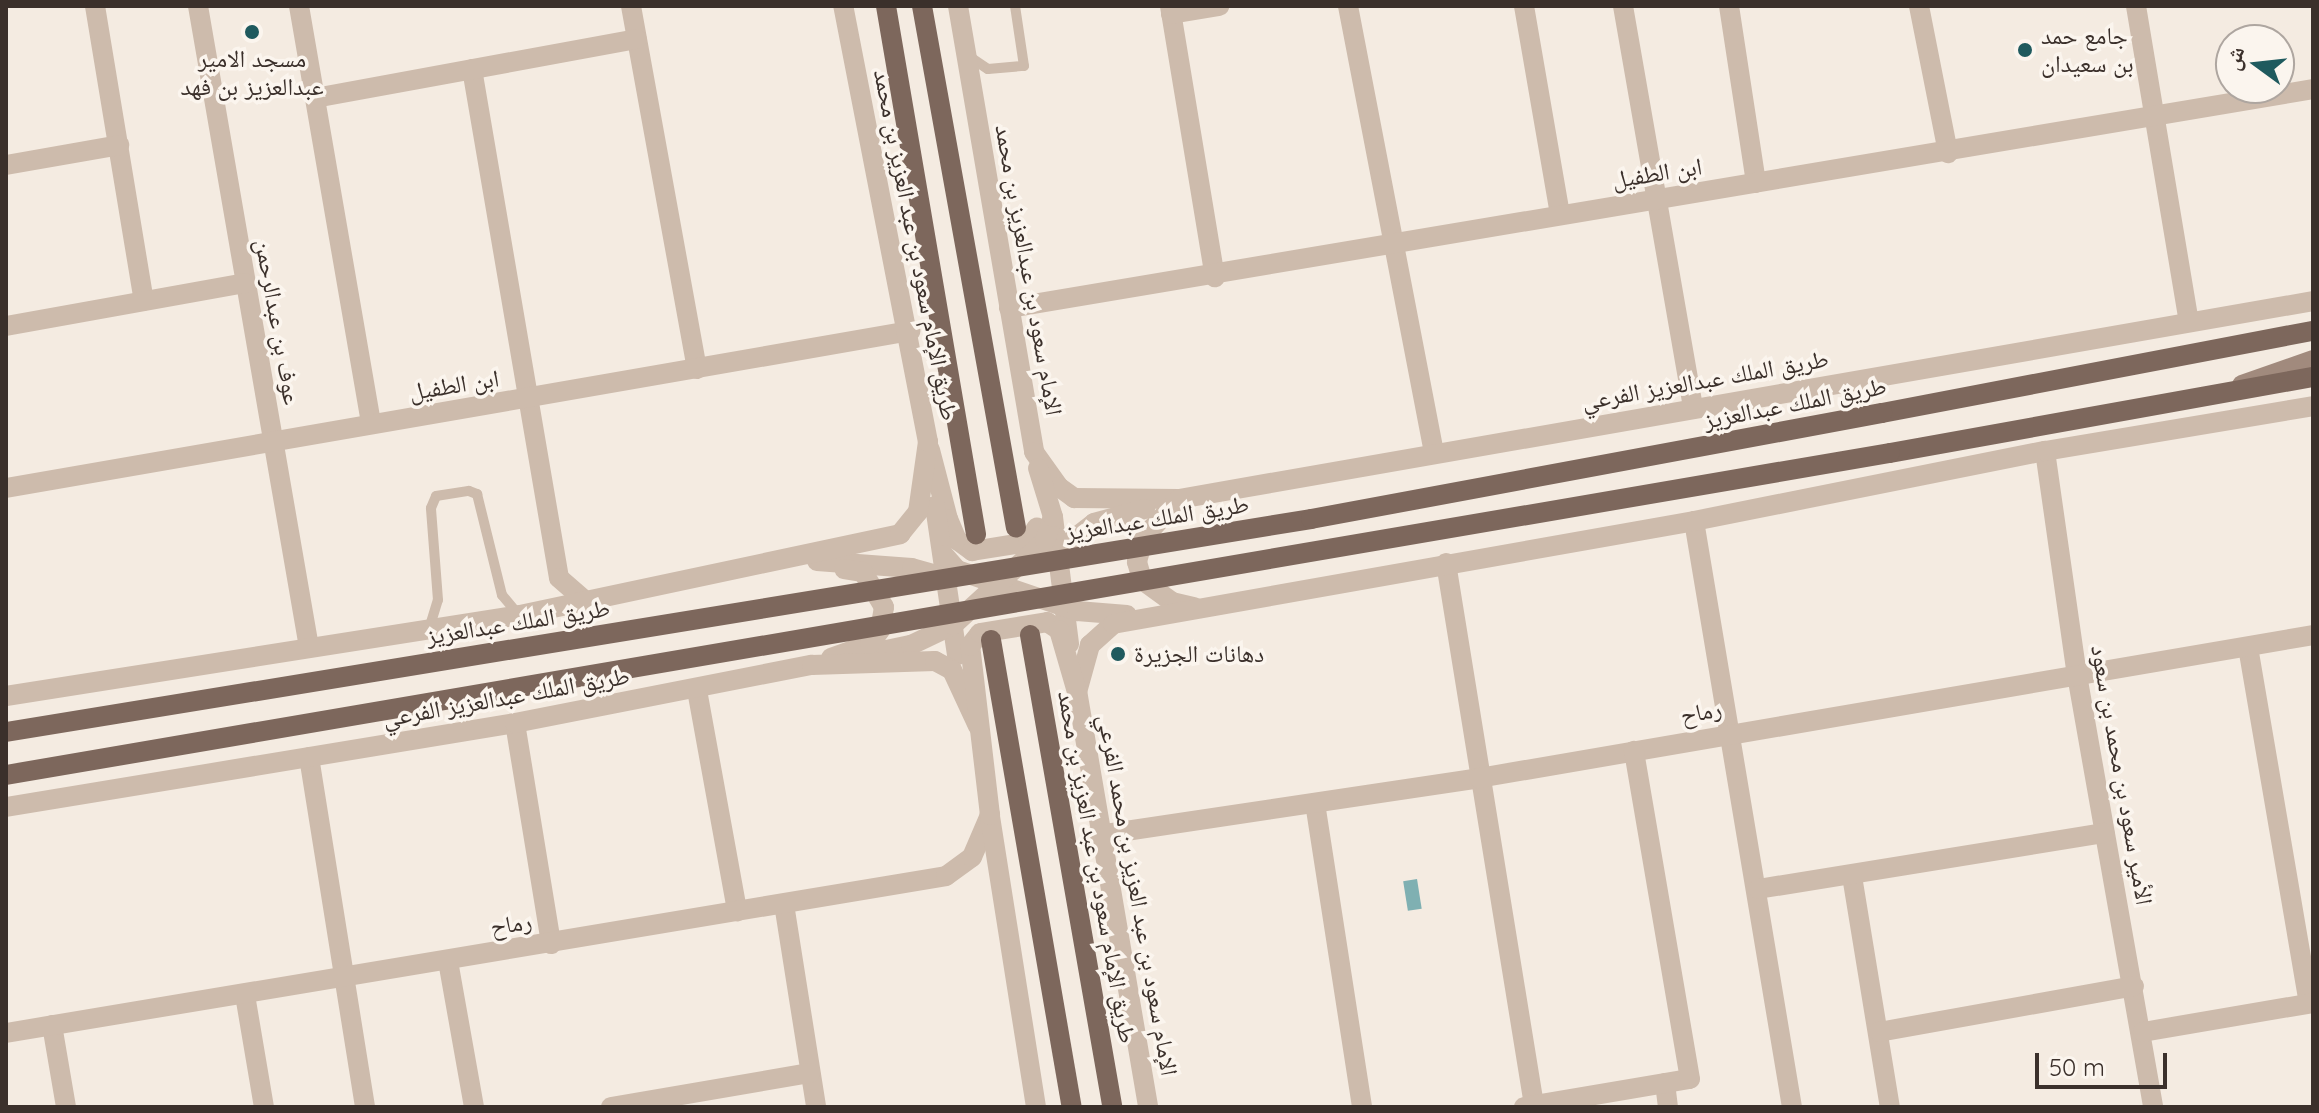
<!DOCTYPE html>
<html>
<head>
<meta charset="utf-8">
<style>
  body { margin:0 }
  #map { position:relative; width:2319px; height:1113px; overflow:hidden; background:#f4ebe1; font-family:Quicksand,"Noto Naskh Arabic",sans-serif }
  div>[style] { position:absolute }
  .water>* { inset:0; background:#7fb0b2; transform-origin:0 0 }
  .service>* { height:10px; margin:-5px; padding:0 5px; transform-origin:5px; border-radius:5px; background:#cdbbac }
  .minor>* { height:20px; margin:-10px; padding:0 10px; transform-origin:10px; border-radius:10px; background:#cdbbac }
  .tertiary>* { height:20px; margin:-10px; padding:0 10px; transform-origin:10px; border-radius:10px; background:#cdbbac }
  .secondary>* { height:20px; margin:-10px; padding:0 10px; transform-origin:10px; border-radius:10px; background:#a18a7d }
  .primary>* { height:20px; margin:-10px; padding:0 10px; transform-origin:10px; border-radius:10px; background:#7d675c }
  .primary-bridge>* { height:20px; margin:-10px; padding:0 10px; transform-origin:10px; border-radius:10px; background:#7d675c }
  .dots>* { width:22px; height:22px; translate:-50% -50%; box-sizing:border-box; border:4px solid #fbf5ee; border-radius:50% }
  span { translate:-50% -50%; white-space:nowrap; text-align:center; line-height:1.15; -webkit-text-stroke:7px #fbf5ee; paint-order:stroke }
  .poi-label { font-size:24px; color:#3b302b }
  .left { translate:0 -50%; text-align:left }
  .street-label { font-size:24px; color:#3b302b }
  .frame { position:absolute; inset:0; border:8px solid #3b302b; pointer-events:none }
  .north { position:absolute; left:2215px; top:24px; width:80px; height:80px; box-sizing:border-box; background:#fbf5ee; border:2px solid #aea6a0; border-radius:50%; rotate:285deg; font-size:22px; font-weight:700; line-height:32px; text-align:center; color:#3b302b }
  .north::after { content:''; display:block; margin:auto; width:28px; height:36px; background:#1f5a5e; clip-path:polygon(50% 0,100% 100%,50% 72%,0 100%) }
  .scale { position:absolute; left:2035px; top:1053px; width:132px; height:36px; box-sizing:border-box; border:4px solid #3b302b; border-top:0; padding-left:10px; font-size:24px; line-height:28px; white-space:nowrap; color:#3b302b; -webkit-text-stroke:6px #fbf5ee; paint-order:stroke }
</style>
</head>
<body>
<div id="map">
  <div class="water">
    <div style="left:1417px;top:879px;width:30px;height:14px;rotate:81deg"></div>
  </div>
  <div class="service">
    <div style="left:967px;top:55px;width:25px;rotate:34deg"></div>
    <div style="left:988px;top:69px;width:36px;rotate:-5deg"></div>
    <div style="left:1024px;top:66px;width:61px;rotate:-98.5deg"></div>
    <div style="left:429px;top:629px;width:30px;rotate:-73deg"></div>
    <div style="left:438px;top:600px;width:92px;rotate:-94.4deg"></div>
    <div style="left:431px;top:508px;width:13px;rotate:-67deg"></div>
    <div style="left:436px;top:496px;width:33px;rotate:-9deg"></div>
    <div style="left:469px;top:491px;width:9px;rotate:21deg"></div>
    <div style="left:477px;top:494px;width:104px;rotate:76.1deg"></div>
    <div style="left:502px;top:595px;width:25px;rotate:50deg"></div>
  </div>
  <div class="minor">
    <div style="left:95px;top:6px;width:299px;rotate:80.6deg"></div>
    <div style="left:198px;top:6px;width:651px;rotate:80.18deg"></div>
    <div style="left:299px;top:6px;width:424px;rotate:80.2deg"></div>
    <div style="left:631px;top:6px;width:369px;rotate:79.7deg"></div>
    <div style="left:1170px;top:6px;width:275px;rotate:80.6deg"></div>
    <div style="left:1348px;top:6px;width:454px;rotate:79.1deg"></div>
    <div style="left:1524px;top:6px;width:211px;rotate:80.2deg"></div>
    <div style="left:1623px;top:6px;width:409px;rotate:80.1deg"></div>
    <div style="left:1729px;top:6px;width:179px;rotate:81.3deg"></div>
    <div style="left:1919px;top:6px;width:150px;rotate:78.8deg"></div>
    <div style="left:2136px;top:6px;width:320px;rotate:80.5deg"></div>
    <div style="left:1171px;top:14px;width:49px;rotate:-9.5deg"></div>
    <div style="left:472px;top:69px;width:516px;rotate:80.3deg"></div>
    <div style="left:559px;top:578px;width:37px;rotate:41deg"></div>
    <div style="left:315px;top:98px;width:327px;rotate:-10.4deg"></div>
    <div style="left:6px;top:165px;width:115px;rotate:-10deg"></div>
    <div style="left:1009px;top:308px;width:1322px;rotate:-9.53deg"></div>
    <div style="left:6px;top:326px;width:243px;rotate:-10.2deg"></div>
    <div style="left:2045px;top:451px;width:226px;rotate:81.9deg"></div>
    <div style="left:2077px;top:675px;width:439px;rotate:80deg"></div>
    <div style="left:6px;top:488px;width:918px;rotate:-9.85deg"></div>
    <div style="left:1694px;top:521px;width:594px;rotate:80.51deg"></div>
    <div style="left:1446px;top:563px;width:549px;rotate:80.78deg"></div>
    <div style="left:2248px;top:647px;width:361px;rotate:80.3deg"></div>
    <div style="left:697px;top:690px;width:225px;rotate:79.7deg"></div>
    <div style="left:515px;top:723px;width:224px;rotate:80.7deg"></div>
    <div style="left:309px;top:757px;width:354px;rotate:80.9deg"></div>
    <div style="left:1315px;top:803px;width:308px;rotate:81.2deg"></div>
    <div style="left:1099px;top:835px;width:384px;rotate:-8.5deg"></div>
    <div style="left:1479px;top:778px;width:846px;rotate:-9.73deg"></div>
    <div style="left:1852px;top:876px;width:234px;rotate:80.7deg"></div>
    <div style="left:1758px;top:889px;width:351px;rotate:-9.2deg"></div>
    <div style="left:784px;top:904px;width:206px;rotate:81deg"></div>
    <div style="left:448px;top:961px;width:148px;rotate:79.9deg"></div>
    <div style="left:245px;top:995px;width:114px;rotate:80.4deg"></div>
    <div style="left:52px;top:1025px;width:83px;rotate:80.3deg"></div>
    <div style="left:1879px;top:1032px;width:259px;rotate:-10.2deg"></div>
    <div style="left:2143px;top:1032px;width:172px;rotate:-9.7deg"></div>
    <div style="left:6px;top:1033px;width:953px;rotate:-9.48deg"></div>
    <div style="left:946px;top:876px;width:32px;rotate:-36deg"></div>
    <div style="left:972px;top:857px;width:46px;rotate:-66.8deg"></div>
    <div style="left:1665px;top:1083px;width:24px;rotate:83deg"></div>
    <div style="left:611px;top:1107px;width:202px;rotate:-9.7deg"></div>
    <div style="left:1524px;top:1107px;width:168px;rotate:-9.6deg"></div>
    <div style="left:1690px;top:1079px;width:333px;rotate:-99.7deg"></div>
  </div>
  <div class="tertiary">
    <div style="left:958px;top:6px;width:452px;rotate:80.3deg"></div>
    <div style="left:1034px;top:452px;width:43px;rotate:54.5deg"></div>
    <div style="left:1059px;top:487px;width:19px;rotate:36deg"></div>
    <div style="left:1074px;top:498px;width:105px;rotate:0.5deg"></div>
    <div style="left:1179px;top:499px;width:1151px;rotate:-9.9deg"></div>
    <div style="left:930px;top:450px;width:71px;rotate:75.4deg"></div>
    <div style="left:948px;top:519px;width:23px;rotate:67deg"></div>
    <div style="left:957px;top:540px;width:19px;rotate:36deg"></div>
    <div style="left:972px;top:551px;width:57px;rotate:-9.1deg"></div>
    <div style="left:1028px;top:542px;width:17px;rotate:-59deg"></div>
    <div style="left:1179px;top:499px;width:52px;rotate:132.6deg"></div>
    <div style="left:1144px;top:537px;width:26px;rotate:106deg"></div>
    <div style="left:1137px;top:562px;width:19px;rotate:74deg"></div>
    <div style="left:1142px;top:580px;width:37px;rotate:36deg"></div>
    <div style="left:1172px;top:602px;width:23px;rotate:13deg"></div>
    <div style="left:935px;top:506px;width:151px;rotate:81.6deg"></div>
    <div style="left:1053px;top:517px;width:128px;rotate:82.8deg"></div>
    <div style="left:944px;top:555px;width:20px;rotate:49deg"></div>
    <div style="left:957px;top:570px;width:127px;rotate:18.9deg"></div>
    <div style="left:1077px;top:611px;width:50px;rotate:4.6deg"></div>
    <div style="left:1048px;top:559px;width:58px;rotate:-38deg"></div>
    <div style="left:1094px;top:523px;width:53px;rotate:-15.4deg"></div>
    <div style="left:817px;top:561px;width:95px;rotate:4.2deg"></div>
    <div style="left:912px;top:568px;width:41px;rotate:15.8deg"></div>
    <div style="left:872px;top:653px;width:40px;rotate:-12deg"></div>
    <div style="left:911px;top:645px;width:47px;rotate:-25.5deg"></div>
    <div style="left:953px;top:625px;width:125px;rotate:-42.4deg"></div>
    <div style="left:1045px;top:541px;width:25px;rotate:-72deg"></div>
    <div style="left:1053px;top:517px;width:51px;rotate:-107deg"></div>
    <div style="left:831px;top:658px;width:41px;rotate:-19.7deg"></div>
    <div style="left:870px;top:644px;width:17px;rotate:-54deg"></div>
    <div style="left:880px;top:630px;width:23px;rotate:-80deg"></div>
    <div style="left:884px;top:607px;width:41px;rotate:-121deg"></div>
    <div style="left:863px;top:572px;width:19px;rotate:-171deg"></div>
    <div style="left:1075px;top:679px;width:434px;rotate:80.3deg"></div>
    <div style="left:1077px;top:692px;width:49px;rotate:-74.5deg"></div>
    <div style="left:1090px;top:645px;width:31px;rotate:-42deg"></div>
    <div style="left:1113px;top:624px;width:590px;rotate:-10.05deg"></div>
    <div style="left:1694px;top:521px;width:358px;rotate:-11.3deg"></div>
    <div style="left:2045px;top:451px;width:272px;rotate:-9.5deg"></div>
    <div style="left:6px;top:696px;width:520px;rotate:-8.96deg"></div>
    <div style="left:520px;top:615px;width:389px;rotate:-12deg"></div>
    <div style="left:900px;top:534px;width:28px;rotate:-51deg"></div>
    <div style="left:918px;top:512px;width:71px;rotate:-81.9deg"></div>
    <div style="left:928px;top:442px;width:444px;rotate:-101deg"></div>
    <div style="left:6px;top:807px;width:516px;rotate:-9.37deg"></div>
    <div style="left:515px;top:723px;width:303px;rotate:-11.1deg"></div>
    <div style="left:812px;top:665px;width:123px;rotate:-1.9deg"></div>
    <div style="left:935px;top:661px;width:19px;rotate:28deg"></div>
    <div style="left:952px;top:670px;width:62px;rotate:65.1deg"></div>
    <div style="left:1036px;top:1107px;width:296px;rotate:-99deg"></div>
    <div style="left:990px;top:815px;width:170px;rotate:-96.7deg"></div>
    <div style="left:970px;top:646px;width:16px;rotate:-52deg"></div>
    <div style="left:980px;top:633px;width:68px;rotate:-9.3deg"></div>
    <div style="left:1047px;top:622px;width:14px;rotate:34deg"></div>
    <div style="left:1059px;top:630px;width:65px;rotate:73.8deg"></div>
  </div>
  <div class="secondary">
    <div style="left:2242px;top:385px;width:75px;rotate:-19.4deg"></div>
  </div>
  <div class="primary">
    <div style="left:886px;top:6px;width:536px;rotate:80.33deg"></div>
    <div style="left:922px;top:6px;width:530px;rotate:79.79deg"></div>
    <div style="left:1882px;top:413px;width:439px;rotate:-10.8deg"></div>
    <div style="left:1890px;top:453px;width:430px;rotate:-10.2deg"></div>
    <div style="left:1030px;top:635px;width:479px;rotate:80.1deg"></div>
    <div style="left:991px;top:640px;width:474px;rotate:80.2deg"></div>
  </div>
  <div class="primary-bridge">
    <div style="left:6px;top:732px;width:1322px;rotate:-9.27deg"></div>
    <div style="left:1311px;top:519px;width:581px;rotate:-10.52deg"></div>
    <div style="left:6px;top:775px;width:1911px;rotate:-9.7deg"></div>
  </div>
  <div class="dots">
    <div style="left:252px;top:32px;background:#1f5a5e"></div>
    <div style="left:2025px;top:50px;background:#1f5a5e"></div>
    <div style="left:1118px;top:654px;background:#1f5a5e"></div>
  </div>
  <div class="poi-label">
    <span class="left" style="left:2041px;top:50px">جامع حمد<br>بن سعيدان</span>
    <span style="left:252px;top:73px">مسجد الامير<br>عبدالعزيز بن فهد</span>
    <span class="left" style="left:1134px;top:654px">دهانات الجزيرة</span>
  </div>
  <div class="street-label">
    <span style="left:1657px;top:173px;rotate:-9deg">ابن الطفيل</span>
    <span style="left:916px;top:245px;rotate:79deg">طريق الإمام سعود بن عبد العزيز بن محمد</span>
    <span style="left:1029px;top:270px;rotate:80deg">الإمام سعود بن عبدالعزيز بن محمد</span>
    <span style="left:278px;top:322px;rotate:80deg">عوف بن عبدالرحمن</span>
    <span style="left:1705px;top:380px;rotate:-10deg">طريق الملك عبدالعزيز الفرعي</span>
    <span style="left:454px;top:385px;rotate:-9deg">ابن الطفيل</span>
    <span style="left:1795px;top:403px;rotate:-11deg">طريق الملك عبدالعزيز</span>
    <span style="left:1157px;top:518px;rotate:-9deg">طريق الملك عبدالعزيز</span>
    <span style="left:518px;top:622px;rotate:-9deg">طريق الملك عبدالعزيز</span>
    <span style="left:506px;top:697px;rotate:-10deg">طريق الملك عبدالعزيز الفرعي</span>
    <span style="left:1701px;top:712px;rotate:-11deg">رماح</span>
    <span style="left:2122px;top:775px;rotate:80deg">الأمير سعود بن محمد بن سعود</span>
    <span style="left:1097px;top:867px;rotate:80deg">طريق الإمام سعود بن عبد العزيز بن محمد</span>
    <span style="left:1138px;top:895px;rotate:80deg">الإمام سعود بن عبد العزيز بن محمد الفرعي</span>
    <span style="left:511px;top:924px;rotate:-9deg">رماح</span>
  </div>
  <div class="frame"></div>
  <div class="north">ش</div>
  <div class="scale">50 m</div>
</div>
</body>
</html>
